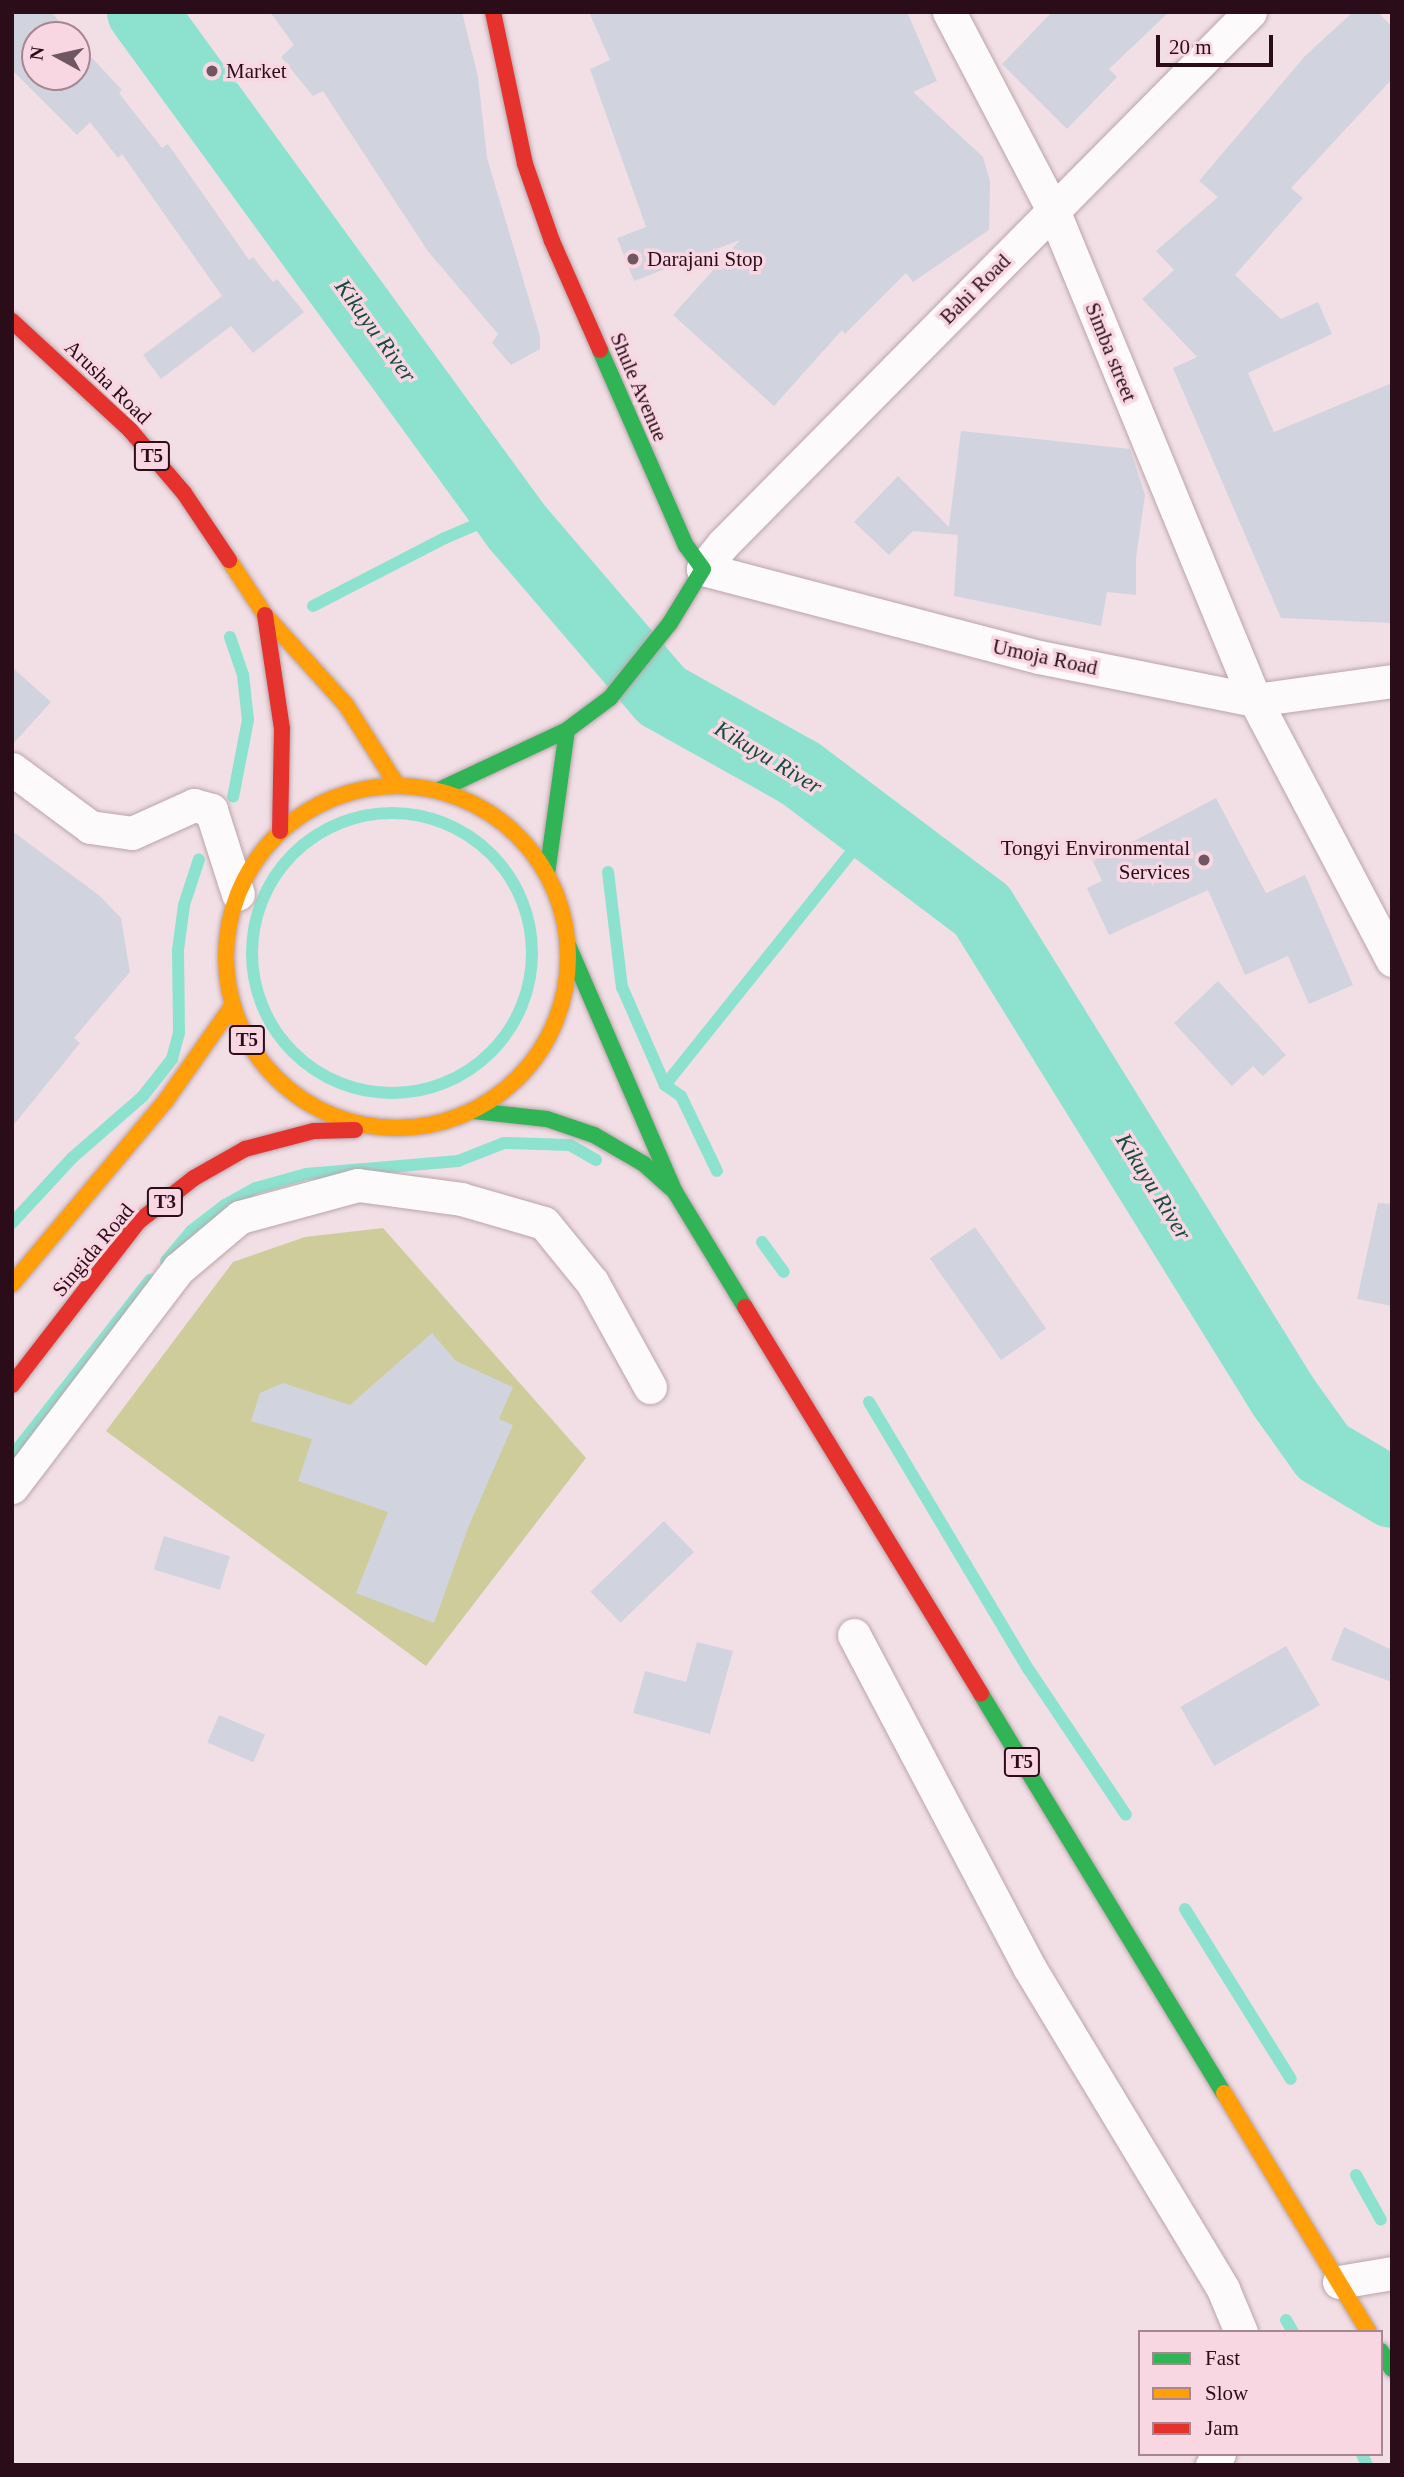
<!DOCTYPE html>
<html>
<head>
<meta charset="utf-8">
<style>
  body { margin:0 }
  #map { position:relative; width:1404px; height:2477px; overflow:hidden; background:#f1dfe5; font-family:Georgia,serif }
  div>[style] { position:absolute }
  .green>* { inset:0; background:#cdcc9a }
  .stream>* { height:12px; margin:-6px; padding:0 6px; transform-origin:6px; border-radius:6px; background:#8ce2cf }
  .stream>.ring { margin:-6px; padding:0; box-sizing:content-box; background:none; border:12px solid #8ce2cf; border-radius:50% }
  .river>* { height:70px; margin:-35px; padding:0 35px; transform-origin:35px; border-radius:35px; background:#8ce2cf }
  .building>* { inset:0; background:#d1d4de; transform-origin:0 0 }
  .roads { filter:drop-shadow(0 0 2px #bba4ac) drop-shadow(0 0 2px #bba4ac) }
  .street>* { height:33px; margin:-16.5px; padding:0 16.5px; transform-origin:16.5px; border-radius:16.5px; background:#fdfafb }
  .fast>* { height:16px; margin:-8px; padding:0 8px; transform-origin:8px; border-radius:8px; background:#30b455 }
  .slow>* { height:16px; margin:-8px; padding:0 8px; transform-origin:8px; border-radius:8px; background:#ff9f0a }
  .slow>.ring { margin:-8px; padding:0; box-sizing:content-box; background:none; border:16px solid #ff9f0a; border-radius:50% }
  .jam>* { height:16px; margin:-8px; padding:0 8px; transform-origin:8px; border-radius:8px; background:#e5322d }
  .dots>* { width:19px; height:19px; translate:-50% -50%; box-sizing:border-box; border:4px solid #f9d7e2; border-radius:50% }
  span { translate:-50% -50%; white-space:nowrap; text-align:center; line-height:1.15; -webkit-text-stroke:7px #f9d7e2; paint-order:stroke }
  .shield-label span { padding:2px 5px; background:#f9d7e2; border:2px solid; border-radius:5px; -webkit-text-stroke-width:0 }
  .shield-label { font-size:19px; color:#2b0d1a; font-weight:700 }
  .poi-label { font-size:21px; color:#2b0d1a }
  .left { translate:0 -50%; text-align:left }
  .right { translate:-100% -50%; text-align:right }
  .street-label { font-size:21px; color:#2b0d1a }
  .water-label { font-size:23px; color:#134b3f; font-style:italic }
  .frame { position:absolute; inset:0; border:14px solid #2b0d1a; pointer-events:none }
  .legend { position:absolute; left:1138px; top:2330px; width:245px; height:126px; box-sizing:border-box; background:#f9d7e2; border:2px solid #a78692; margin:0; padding:9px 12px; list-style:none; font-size:21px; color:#2b0d1a }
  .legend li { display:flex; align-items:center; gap:14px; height:35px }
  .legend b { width:35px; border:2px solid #a78692 }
  .north { position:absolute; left:21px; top:21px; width:70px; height:70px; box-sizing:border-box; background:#f9d7e2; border:2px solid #a78692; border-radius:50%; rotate:278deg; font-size:19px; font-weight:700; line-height:28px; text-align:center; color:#2b0d1a }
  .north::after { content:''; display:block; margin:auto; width:24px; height:32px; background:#705661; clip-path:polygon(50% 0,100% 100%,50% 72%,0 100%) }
  .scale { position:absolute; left:1156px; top:35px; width:117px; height:32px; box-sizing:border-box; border:4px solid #2b0d1a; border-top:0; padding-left:9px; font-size:21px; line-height:24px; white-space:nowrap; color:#2b0d1a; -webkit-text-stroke:5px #f9d7e2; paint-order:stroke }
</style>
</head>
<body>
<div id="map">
  <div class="green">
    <div style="clip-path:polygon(383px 1228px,586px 1458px,426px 1666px,106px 1431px,233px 1262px,305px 1237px)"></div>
  </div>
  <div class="stream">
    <div style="left:313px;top:606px;width:148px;rotate:-27.3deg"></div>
    <div style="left:445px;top:538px;width:66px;rotate:-23.1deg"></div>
    <div style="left:230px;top:637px;width:40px;rotate:71.1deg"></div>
    <div style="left:243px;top:675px;width:45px;rotate:83.7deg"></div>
    <div style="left:248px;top:720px;width:78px;rotate:101deg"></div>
    <div class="ring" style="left:252px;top:813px;width:268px;height:268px"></div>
    <div style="left:608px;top:872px;width:116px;rotate:83.1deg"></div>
    <div style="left:622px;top:987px;width:107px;rotate:66.3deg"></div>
    <div style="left:665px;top:1085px;width:19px;rotate:35deg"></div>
    <div style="left:681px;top:1096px;width:83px;rotate:64.4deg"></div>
    <div style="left:665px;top:1085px;width:329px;rotate:-51.3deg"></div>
    <div style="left:12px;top:1223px;width:88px;rotate:-47.3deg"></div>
    <div style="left:72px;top:1158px;width:94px;rotate:-41.1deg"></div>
    <div style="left:143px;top:1096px;width:47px;rotate:-51.9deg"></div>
    <div style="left:172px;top:1059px;width:27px;rotate:-75deg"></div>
    <div style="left:179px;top:1033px;width:83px;rotate:-90.7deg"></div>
    <div style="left:178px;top:950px;width:45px;rotate:-82.4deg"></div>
    <div style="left:184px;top:905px;width:48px;rotate:-71.9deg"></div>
    <div style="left:762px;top:1242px;width:37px;rotate:54deg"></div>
    <div style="left:166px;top:1261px;width:39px;rotate:-50deg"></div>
    <div style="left:191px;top:1231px;width:43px;rotate:-37.4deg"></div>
    <div style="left:225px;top:1205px;width:35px;rotate:-29deg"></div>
    <div style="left:256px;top:1188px;width:52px;rotate:-15.6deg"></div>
    <div style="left:306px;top:1174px;width:153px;rotate:-4.9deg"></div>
    <div style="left:458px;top:1161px;width:49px;rotate:-21.4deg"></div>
    <div style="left:504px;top:1143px;width:66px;rotate:1.7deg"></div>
    <div style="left:570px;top:1145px;width:30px;rotate:30deg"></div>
    <div style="left:869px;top:1402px;width:312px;rotate:59.2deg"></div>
    <div style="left:1029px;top:1670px;width:174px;rotate:56.2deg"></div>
    <div style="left:12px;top:1456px;width:224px;rotate:-51.9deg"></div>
    <div style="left:1185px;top:1909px;width:200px;rotate:58.1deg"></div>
    <div style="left:1356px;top:2175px;width:51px;rotate:60.9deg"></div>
    <div style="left:1286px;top:2320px;width:14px;rotate:60deg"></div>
    <div style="left:1362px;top:2454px;width:12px;rotate:66deg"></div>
  </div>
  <div class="river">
    <div style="left:142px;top:12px;width:637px;rotate:53.94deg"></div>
    <div style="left:517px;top:527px;width:223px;rotate:49.4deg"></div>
    <div style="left:662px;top:696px;width:158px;rotate:29.2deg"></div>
    <div style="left:800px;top:773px;width:228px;rotate:37deg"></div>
    <div style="left:982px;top:910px;width:572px;rotate:58.23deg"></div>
    <div style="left:1283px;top:1396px;width:69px;rotate:54.5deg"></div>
    <div style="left:1323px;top:1452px;width:80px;rotate:30.7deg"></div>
  </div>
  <div class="building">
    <div style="clip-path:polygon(12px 12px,51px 12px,71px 35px,35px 35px,35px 77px,77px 77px,77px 42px,122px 90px,119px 93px,162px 148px,168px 144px,249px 260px,253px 257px,273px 282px,277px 279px,304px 312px,253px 353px,231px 326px,161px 379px,143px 355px,222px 296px,122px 154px,118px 158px,90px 122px,77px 135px,12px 70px)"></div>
    <div style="clip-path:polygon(270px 12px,462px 12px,478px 77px,487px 158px,540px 336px,540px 349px,511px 365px,492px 343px,498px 334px,427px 250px,323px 91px,313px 96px,281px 57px,294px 45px)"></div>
    <div style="clip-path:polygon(589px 12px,907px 12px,937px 81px,913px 92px,983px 157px,990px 181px,989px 230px,913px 282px,906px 273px,845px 334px,842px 330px,774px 406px,673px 315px,740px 240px,634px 281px,617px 238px,646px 227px,590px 69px,610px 60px)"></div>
    <div style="clip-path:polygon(1052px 12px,1169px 12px,1109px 69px,1117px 77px,1067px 129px,1002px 64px)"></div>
    <div style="clip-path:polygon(1353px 12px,1378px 12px,1392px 27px,1392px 79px,1291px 188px,1303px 198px,1235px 275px,1281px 319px,1318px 302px,1332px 334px,1248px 373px,1274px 432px,1392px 383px,1392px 623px,1281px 618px,1173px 368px,1197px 357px,1142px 299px,1174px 270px,1156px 251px,1218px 197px,1199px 181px,1305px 56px)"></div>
    <div style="clip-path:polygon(961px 431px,1130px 449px,1145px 495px,1136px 558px,1136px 595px,1107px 592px,1101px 626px,954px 596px,958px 535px,913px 531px,889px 555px,854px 522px,898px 476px,949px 527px)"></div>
    <div style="clip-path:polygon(12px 667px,51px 702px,12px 745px)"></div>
    <div style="clip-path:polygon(1216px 798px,1266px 893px,1305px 875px,1353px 985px,1309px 1004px,1288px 956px,1245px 975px,1208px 890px,1109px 935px,1087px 888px,1102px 881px,1091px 857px,1134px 841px)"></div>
    <div style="clip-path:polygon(12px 831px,100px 896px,121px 918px,130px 972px,74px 1038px,80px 1043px,12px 1127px)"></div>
    <div style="clip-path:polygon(1218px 981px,1286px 1055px,1263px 1076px,1253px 1066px,1232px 1086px,1174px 1023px)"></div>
    <div style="clip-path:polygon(1378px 1203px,1392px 1204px,1392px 1306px,1357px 1299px)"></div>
    <div style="left:975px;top:1227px;width:124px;height:55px;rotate:55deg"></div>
    <div style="clip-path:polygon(432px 1333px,456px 1361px,513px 1387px,499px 1419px,513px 1425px,468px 1528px,434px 1623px,356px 1593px,388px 1512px,298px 1481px,312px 1439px,251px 1421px,260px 1393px,283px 1383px,350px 1405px)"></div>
    <div style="left:664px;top:1521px;width:43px;height:102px;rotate:46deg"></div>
    <div style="left:164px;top:1536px;width:69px;height:35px;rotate:17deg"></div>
    <div style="clip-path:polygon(1344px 1627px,1392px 1650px,1392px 1682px,1331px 1660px)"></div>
    <div style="clip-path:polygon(697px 1642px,733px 1651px,710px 1734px,633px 1713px,645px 1671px,686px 1682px)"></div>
    <div style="left:1286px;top:1646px;width:68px;height:122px;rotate:60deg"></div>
    <div style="left:219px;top:1715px;width:50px;height:30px;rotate:23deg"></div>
  </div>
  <div class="roads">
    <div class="street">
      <div style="left:949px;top:12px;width:224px;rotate:62.3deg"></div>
      <div style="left:1053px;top:210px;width:530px;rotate:67.6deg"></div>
      <div style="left:1255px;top:700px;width:294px;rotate:62.2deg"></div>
      <div style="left:1250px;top:12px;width:749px;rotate:134.73deg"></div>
      <div style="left:723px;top:544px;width:32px;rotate:129deg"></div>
      <div style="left:703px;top:569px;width:347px;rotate:14.7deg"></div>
      <div style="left:1039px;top:657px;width:220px;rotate:11.3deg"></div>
      <div style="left:1255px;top:700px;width:138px;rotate:-7.9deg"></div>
      <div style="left:12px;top:769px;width:97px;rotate:36.6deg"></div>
      <div style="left:90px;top:827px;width:42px;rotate:8.1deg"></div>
      <div style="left:132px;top:833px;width:68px;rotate:-24.3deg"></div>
      <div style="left:194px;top:805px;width:18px;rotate:16deg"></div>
      <div style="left:211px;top:810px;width:88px;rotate:72.2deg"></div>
      <div style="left:12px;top:1487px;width:274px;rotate:-52.7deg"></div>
      <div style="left:178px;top:1269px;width:81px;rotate:-40deg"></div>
      <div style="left:240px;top:1217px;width:122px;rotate:-15.2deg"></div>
      <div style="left:358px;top:1185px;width:104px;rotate:7.7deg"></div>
      <div style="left:461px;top:1199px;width:86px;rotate:16.1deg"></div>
      <div style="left:544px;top:1223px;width:76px;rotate:50.9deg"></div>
      <div style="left:592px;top:1282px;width:120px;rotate:61.1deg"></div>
      <div style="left:854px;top:1635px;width:375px;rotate:62.2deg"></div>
      <div style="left:1029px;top:1967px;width:376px;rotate:58.9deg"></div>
      <div style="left:1223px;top:2289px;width:47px;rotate:67.3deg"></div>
      <div style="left:1339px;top:2282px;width:54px;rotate:-9.6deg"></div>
      <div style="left:1212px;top:2465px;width:13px;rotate:-58deg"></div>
    </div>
    <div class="fast">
      <div style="left:439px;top:790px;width:141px;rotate:-25.1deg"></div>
      <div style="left:567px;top:730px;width:54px;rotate:-36.7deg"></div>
      <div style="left:610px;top:698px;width:96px;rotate:-51.3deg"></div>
      <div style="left:670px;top:623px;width:63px;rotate:-58.6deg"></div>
      <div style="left:703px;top:569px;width:29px;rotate:-126deg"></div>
      <div style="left:686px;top:546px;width:214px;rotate:-113.7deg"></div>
      <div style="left:547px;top:874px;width:145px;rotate:-82.1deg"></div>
      <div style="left:568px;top:945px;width:269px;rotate:66.6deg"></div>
      <div style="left:675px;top:1192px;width:135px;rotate:58.7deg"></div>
      <div style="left:474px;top:1111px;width:73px;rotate:6.3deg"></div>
      <div style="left:547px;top:1119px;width:50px;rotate:18.8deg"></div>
      <div style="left:594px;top:1135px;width:58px;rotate:30.1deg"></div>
      <div style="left:644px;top:1164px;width:36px;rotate:42deg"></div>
      <div style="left:981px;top:1694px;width:467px;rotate:58.7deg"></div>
      <div style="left:1381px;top:2351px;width:21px;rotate:59deg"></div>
    </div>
    <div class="slow">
      <div style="left:229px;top:560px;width:66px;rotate:56.8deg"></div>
      <div style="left:265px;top:615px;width:121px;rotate:48deg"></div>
      <div style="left:346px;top:705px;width:95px;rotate:57.5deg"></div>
      <div class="ring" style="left:226px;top:786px;width:326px;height:326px"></div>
      <div style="left:12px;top:1284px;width:241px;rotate:-50deg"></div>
      <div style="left:167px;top:1099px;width:115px;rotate:-54.9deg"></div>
      <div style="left:1224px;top:2093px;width:280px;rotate:58.8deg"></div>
    </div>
    <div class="jam">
      <div style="left:493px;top:12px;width:155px;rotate:78.1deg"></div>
      <div style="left:525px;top:164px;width:82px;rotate:70.7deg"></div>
      <div style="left:552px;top:241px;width:119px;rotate:66.2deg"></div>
      <div style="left:12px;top:321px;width:161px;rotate:42.7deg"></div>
      <div style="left:130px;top:430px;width:83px;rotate:49.4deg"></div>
      <div style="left:184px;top:493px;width:81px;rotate:56.1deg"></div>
      <div style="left:265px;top:615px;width:115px;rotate:81.5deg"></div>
      <div style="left:282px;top:729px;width:102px;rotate:91.1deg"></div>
      <div style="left:745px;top:1307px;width:453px;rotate:58.6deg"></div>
      <div style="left:12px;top:1385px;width:206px;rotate:-52.3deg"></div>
      <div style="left:138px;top:1222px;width:71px;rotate:-38.2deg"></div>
      <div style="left:194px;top:1178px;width:59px;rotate:-29.6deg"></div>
      <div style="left:245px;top:1149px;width:71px;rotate:-14.6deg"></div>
      <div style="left:314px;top:1131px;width:41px;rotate:-1.4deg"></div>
    </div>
  </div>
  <div class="dots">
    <div style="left:212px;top:71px;background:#705661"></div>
    <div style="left:633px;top:259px;background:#705661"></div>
    <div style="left:1204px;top:860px;background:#705661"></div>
  </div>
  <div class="shield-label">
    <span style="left:152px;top:456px">T5</span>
    <span style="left:247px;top:1040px">T5</span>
    <span style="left:165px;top:1202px">T3</span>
    <span style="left:1022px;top:1762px">T5</span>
  </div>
  <div class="poi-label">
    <span class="left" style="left:226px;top:71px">Market</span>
    <span class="left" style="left:647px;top:259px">Darajani Stop</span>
    <span class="right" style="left:1190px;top:860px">Tongyi Environmental<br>Services</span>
  </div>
  <div class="street-label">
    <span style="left:975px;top:289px;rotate:-45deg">Bahi Road</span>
    <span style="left:1111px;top:352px;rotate:68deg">Simba street</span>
    <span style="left:108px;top:382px;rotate:44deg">Arusha Road</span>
    <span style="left:639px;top:387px;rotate:67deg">Shule Avenue</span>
    <span style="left:1045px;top:657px;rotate:12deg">Umoja Road</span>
    <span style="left:93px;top:1250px;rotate:-50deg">Singida Road</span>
  </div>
  <div class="water-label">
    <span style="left:375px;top:331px;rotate:54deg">Kikuyu River</span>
    <span style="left:768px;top:758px;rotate:31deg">Kikuyu River</span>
    <span style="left:1153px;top:1187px;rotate:58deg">Kikuyu River</span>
  </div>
  <div class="frame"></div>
  <ul class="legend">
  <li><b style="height:9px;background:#30b455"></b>Fast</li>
  <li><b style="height:9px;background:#ff9f0a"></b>Slow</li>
  <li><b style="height:9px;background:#e5322d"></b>Jam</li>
  </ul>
  <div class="north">N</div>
  <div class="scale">20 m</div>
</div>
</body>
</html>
